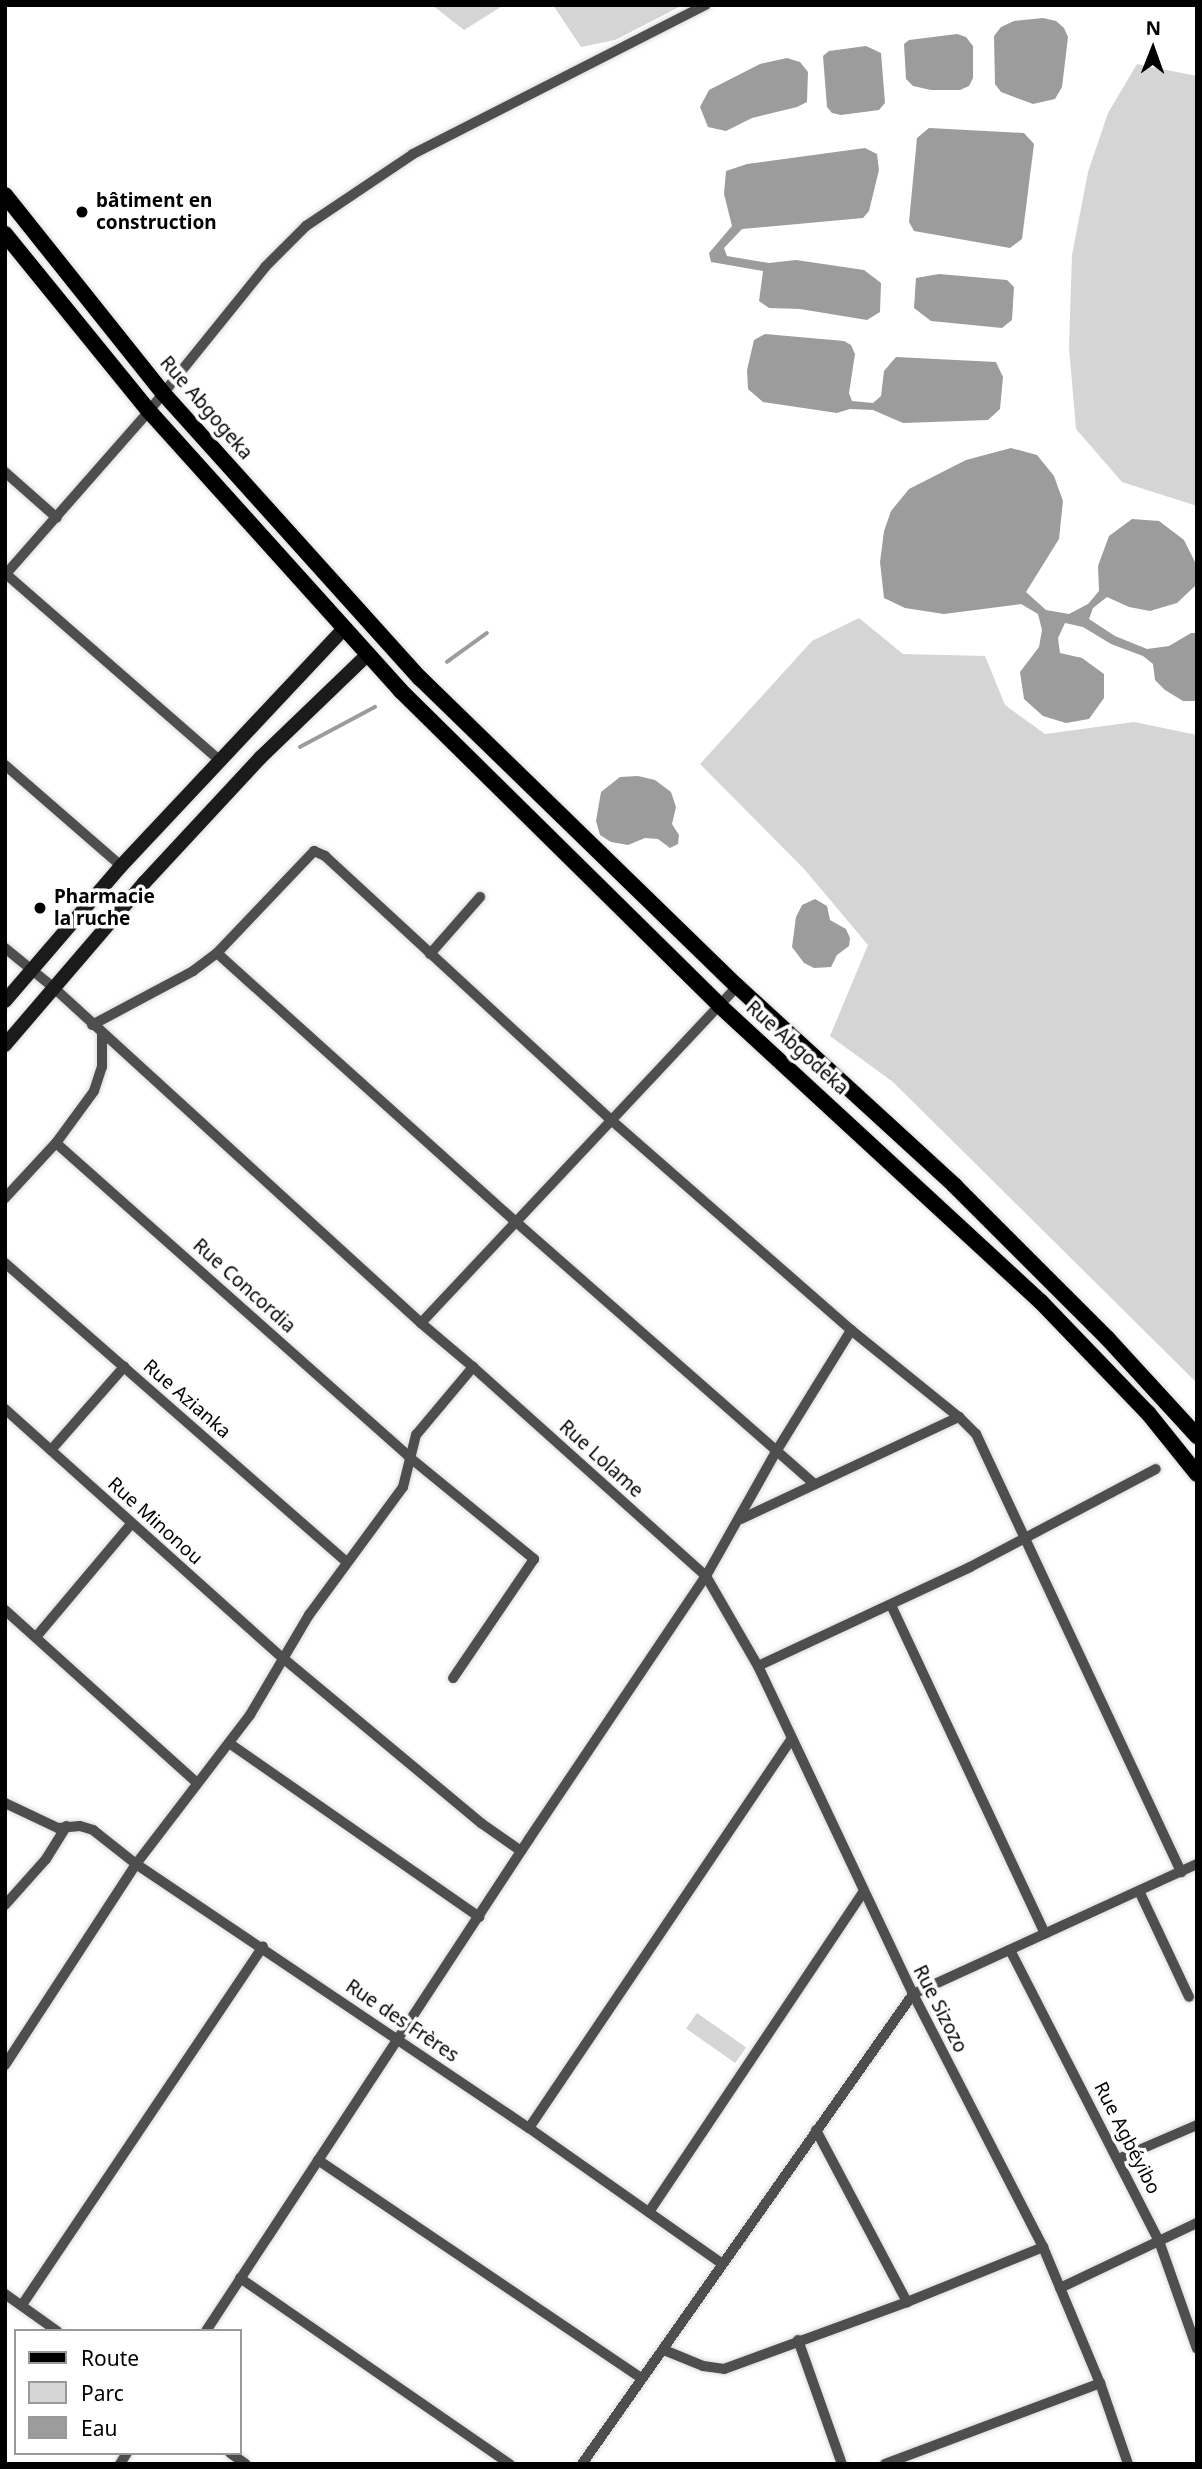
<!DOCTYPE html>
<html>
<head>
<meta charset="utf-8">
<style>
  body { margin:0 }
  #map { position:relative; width:1202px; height:2469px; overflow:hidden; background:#fff; font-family:"Noto Sans",sans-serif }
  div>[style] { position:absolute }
  .green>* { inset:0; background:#d5d5d5; transform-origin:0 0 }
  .water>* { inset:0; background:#9c9c9c }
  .stream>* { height:3.5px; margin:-1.75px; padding:0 1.75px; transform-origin:1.75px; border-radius:1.75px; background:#9c9c9c }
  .roads { filter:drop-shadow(0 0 2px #dbdbdb) drop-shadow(0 0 2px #dbdbdb) }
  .minor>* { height:10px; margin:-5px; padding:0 5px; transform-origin:5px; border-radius:5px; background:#4e4e4e }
  .secondary>* { height:14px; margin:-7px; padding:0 7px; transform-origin:7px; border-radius:7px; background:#1b1b1b }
  .primary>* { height:16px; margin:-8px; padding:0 8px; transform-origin:8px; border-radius:8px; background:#000 }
  .dots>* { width:19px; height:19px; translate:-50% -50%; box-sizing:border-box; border:4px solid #fff; border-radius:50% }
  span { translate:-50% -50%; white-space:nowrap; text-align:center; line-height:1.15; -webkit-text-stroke:7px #fff; paint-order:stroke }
  .poi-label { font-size:19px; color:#000; font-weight:700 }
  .left { translate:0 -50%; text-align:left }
  .street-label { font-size:19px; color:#000 }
  .frame { position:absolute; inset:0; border:7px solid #000; pointer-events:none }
  .legend { position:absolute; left:14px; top:2329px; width:228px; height:126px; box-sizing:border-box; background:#fff; border:2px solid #999; margin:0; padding:9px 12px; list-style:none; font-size:21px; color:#000 }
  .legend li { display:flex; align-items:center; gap:14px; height:35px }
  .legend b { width:35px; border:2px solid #999 }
  .north { position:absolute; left:1118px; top:14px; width:70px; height:70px; -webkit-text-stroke:5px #fff; paint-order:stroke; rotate:1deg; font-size:19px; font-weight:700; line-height:28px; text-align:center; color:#000 }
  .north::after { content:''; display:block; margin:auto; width:24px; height:32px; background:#000; clip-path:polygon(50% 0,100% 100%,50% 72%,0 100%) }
</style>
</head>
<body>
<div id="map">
  <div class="green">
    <div style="clip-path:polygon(432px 5px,504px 5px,464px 30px)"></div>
    <div style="clip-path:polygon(553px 5px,683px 5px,615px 40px,581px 47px)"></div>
    <div style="clip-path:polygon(1137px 64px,1197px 76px,1197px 506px,1122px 482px,1076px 429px,1069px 347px,1072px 255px,1088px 172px,1108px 113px)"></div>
    <div style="clip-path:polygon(859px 618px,903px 654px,985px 656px,1005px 705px,1045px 734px,1134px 722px,1197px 735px,1197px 1383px,893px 1082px,830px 1036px,868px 945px,805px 870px,700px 764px,812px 641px)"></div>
    <div style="left:697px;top:2013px;width:60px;height:19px;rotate:35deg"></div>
  </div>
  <div class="water">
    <div style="clip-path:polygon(1043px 18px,1056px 21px,1064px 28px,1068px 37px,1062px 87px,1055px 99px,1033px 104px,1001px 92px,995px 84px,994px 36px,1001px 27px,1014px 21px)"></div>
    <div style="clip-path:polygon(957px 34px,966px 37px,973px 46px,973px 78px,969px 86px,960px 90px,931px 90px,913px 86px,906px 79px,904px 44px,909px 40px)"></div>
    <div style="clip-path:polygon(866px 46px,881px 53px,885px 103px,879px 110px,841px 115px,832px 113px,827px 107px,823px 56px,829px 51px)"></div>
    <div style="clip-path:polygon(787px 58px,800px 62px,808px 72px,807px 102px,797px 107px,752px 118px,726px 131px,708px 127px,700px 107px,709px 90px,760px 64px)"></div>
    <div style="clip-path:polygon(929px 128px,1024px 133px,1034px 144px,1022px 239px,1010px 248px,914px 231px,909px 222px,917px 138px)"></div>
    <div style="clip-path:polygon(865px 148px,877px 154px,879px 170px,869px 211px,863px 218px,742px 229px,724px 248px,727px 256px,769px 263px,796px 260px,864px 270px,881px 283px,880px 312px,867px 320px,800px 309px,769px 308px,759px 301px,763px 271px,711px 262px,709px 253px,732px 226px,724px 194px,726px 171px,747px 164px)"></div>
    <div style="clip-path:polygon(939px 274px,1007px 280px,1014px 287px,1012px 320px,1002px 328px,931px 321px,914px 308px,916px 278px)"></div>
    <div style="clip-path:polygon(765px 334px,844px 341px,851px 345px,855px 354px,849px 393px,852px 401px,873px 403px,881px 396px,884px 371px,896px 357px,996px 362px,1003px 377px,1000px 409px,988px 420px,903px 423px,873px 410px,850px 409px,837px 413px,763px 402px,748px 389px,747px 370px,754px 340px)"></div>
    <div style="clip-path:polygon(1011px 448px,1037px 455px,1054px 476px,1063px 501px,1059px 539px,1026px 592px,1046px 610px,1069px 614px,1088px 604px,1099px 591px,1098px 566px,1109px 536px,1132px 519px,1159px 521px,1184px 540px,1197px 566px,1195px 586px,1177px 603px,1150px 611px,1129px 607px,1107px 597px,1093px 608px,1089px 619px,1115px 636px,1147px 649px,1169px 646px,1191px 633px,1197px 633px,1197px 701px,1183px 701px,1165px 690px,1155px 680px,1153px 664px,1143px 656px,1111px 644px,1083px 627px,1065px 623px,1058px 638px,1060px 653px,1082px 658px,1104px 674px,1104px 698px,1089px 719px,1066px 723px,1043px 716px,1024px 699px,1020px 672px,1039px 647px,1042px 630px,1038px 614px,1021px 604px,944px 614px,905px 608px,884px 598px,880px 562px,884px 531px,891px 511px,909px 489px,966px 460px)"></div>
    <div style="clip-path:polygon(638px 776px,655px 780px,671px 792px,676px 807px,672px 824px,679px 835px,678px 844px,670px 848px,658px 839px,645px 838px,628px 845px,611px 842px,600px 835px,596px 821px,601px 792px,620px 777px)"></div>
    <div style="clip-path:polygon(815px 899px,827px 906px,830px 920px,846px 929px,850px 938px,849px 946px,837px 955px,831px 967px,814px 968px,804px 963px,792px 947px,796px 917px,802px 905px)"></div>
  </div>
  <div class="stream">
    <div style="left:447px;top:662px;width:49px;rotate:-35.9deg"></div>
    <div style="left:300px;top:747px;width:85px;rotate:-28.1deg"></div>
  </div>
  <div class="roads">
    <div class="minor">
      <div style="left:5px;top:472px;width:69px;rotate:41.5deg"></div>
      <div style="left:6px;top:574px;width:283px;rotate:41.1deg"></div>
      <div style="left:5px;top:575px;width:218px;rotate:-48.7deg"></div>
      <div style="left:149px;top:411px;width:185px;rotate:-51.1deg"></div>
      <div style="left:265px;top:267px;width:58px;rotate:-45deg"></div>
      <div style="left:306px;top:226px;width:129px;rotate:-33.9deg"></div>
      <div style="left:413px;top:154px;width:329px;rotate:-27deg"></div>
      <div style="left:5px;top:765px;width:154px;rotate:41deg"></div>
      <div style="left:5px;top:948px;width:62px;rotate:39.1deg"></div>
      <div style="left:53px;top:987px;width:498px;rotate:42.4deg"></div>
      <div style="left:217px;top:953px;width:401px;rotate:42deg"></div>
      <div style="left:515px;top:1221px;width:398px;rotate:41.3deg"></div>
      <div style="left:430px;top:954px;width:76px;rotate:-48.7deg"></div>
      <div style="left:92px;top:1025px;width:115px;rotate:-28.1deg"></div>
      <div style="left:193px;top:971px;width:30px;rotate:-37deg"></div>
      <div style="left:217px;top:953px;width:141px;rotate:-46.4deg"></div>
      <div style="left:314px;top:851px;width:12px;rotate:24deg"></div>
      <div style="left:325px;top:856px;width:388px;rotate:42.7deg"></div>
      <div style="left:610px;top:1119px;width:320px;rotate:41.2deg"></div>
      <div style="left:851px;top:1330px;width:139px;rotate:38.9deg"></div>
      <div style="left:959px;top:1417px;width:24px;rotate:45deg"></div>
      <div style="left:976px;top:1434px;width:484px;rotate:64.9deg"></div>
      <div style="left:56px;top:1143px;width:471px;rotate:41.6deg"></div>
      <div style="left:408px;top:1456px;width:163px;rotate:39.3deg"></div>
      <div style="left:534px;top:1559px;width:144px;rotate:124.2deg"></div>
      <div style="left:5px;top:1198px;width:75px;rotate:-47.2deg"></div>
      <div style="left:56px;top:1143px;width:64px;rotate:-53.8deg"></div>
      <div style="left:94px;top:1091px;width:25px;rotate:-72deg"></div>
      <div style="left:102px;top:1067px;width:33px;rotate:-90deg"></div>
      <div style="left:5px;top:1263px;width:454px;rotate:41.2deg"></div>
      <div style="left:473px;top:1367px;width:313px;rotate:41.9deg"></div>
      <div style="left:706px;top:1576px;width:104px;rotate:60deg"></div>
      <div style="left:758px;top:1666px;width:363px;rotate:64.7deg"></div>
      <div style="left:913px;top:1994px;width:284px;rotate:62.8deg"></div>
      <div style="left:1043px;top:2247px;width:147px;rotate:67.3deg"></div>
      <div style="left:1100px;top:2383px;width:86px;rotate:70.9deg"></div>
      <div style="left:5px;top:1409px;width:373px;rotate:41.9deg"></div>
      <div style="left:283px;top:1658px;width:258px;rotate:39.8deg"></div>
      <div style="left:481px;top:1823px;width:49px;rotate:35deg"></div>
      <div style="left:51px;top:1450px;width:111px;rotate:-48.7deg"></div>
      <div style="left:741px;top:1519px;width:241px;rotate:-25.1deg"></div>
      <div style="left:891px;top:1605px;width:363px;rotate:64.9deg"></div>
      <div style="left:5px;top:1610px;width:258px;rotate:42deg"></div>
      <div style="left:36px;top:1637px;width:148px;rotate:-49.9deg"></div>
      <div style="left:758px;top:1666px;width:234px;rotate:-25deg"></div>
      <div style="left:970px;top:1567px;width:210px;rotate:-27.8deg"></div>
      <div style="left:229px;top:1743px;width:305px;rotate:34.8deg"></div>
      <div style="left:5px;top:1803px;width:59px;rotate:25.3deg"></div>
      <div style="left:58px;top:1828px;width:22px;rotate:-5deg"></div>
      <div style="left:80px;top:1826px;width:14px;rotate:17deg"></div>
      <div style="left:93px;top:1830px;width:55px;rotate:38.3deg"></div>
      <div style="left:136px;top:1864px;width:473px;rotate:33.9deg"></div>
      <div style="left:529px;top:2128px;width:235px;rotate:35.1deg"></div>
      <div style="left:1139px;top:1891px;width:117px;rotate:64.7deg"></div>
      <div style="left:5px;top:1905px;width:62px;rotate:-48.3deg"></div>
      <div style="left:46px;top:1859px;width:39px;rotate:-58deg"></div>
      <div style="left:1010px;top:1950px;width:327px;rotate:62.9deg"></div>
      <div style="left:1159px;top:2241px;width:114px;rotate:70.6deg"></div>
      <div style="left:5px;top:2065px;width:240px;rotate:-56.9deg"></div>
      <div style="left:136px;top:1864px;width:188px;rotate:-52.6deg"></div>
      <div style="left:250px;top:1715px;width:116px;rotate:-59.5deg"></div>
      <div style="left:309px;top:1615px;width:159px;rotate:-53.7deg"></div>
      <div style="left:403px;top:1487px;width:54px;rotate:-76deg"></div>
      <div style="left:416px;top:1435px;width:89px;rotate:-50deg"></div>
      <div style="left:473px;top:1367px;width:68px;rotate:-139.8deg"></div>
      <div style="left:421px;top:1323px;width:462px;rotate:-46.8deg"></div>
      <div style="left:529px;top:2128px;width:469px;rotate:-56deg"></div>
      <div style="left:816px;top:2130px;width:195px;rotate:62.1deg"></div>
      <div style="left:1118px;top:2159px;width:86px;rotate:-23.3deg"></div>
      <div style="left:318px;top:2160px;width:390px;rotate:34deg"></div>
      <div style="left:649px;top:2212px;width:385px;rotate:-56.2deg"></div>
      <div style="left:240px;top:2278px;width:328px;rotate:34.6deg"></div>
      <div style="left:1060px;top:2288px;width:152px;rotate:-25.4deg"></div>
      <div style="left:5px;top:2294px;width:64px;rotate:35.4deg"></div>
      <div style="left:22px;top:2305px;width:432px;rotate:-56.1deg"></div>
      <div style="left:206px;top:2331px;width:589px;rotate:-56.71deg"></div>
      <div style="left:529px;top:1839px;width:317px;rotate:-56.1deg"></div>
      <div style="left:706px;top:1576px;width:145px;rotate:-60.6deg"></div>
      <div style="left:777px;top:1450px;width:141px;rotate:-58.3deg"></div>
      <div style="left:798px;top:2340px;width:132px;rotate:70.5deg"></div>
      <div style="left:664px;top:2350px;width:42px;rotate:22.3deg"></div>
      <div style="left:703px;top:2366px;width:21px;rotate:8deg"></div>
      <div style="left:724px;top:2369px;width:195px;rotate:-20.1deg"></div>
      <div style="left:907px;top:2302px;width:147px;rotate:-22deg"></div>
      <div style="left:230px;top:2453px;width:19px;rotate:35deg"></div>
      <div style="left:120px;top:2464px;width:13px;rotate:-58deg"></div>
      <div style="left:582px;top:2464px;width:575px;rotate:-54.84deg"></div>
      <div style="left:913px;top:1994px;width:312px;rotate:-24.6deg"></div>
      <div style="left:885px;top:2464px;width:230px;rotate:-20.6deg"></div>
    </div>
    <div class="secondary">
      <div style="left:5px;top:1001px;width:178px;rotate:-49.3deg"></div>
      <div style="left:121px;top:866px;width:324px;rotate:-46.8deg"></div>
      <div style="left:5px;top:1045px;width:213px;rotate:-49.4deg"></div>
      <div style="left:144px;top:883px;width:171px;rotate:-47.1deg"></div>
      <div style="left:260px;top:758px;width:149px;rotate:-43.9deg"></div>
    </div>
    <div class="primary">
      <div style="left:5px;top:195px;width:253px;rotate:51.4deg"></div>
      <div style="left:163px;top:393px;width:384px;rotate:48deg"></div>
      <div style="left:420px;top:678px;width:442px;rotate:44.2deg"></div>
      <div style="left:737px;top:986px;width:296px;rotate:42.5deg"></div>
      <div style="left:955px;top:1186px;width:216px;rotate:45deg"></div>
      <div style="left:1108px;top:1339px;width:132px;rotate:47.5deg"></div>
      <div style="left:5px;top:234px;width:228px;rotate:50.9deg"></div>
      <div style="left:149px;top:411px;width:377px;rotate:48deg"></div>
      <div style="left:401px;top:691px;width:447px;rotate:44.6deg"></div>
      <div style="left:719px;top:1005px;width:438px;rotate:42.7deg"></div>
      <div style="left:1041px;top:1302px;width:154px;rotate:46.1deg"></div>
      <div style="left:1148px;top:1413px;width:78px;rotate:51.2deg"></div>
    </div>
  </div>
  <div class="dots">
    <div style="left:82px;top:212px;background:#000"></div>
    <div style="left:40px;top:908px;background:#000"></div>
  </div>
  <div class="poi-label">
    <span class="left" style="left:96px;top:212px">bâtiment en<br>construction</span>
    <span class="left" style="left:54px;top:908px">Pharmacie<br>la ruche</span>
  </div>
  <div class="street-label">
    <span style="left:206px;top:408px;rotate:49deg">Rue Abgogeka</span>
    <span style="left:797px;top:1048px;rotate:42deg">Rue Abgodeka</span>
    <span style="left:244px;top:1286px;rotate:42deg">Rue Concordia</span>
    <span style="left:187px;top:1399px;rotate:41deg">Rue Azianka</span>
    <span style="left:601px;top:1459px;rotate:42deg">Rue Lolame</span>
    <span style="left:155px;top:1521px;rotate:42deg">Rue Minonou</span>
    <span style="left:940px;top:2009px;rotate:63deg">Rue Sizozo</span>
    <span style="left:402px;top:2021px;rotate:34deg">Rue des Frères</span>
    <span style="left:1127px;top:2138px;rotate:63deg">Rue Agbéyibo</span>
  </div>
  <div class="frame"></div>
  <ul class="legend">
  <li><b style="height:9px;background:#000"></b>Route</li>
  <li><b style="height:19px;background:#d5d5d5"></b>Parc</li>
  <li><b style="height:19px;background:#9c9c9c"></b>Eau</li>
  </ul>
  <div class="north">N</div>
</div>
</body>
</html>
